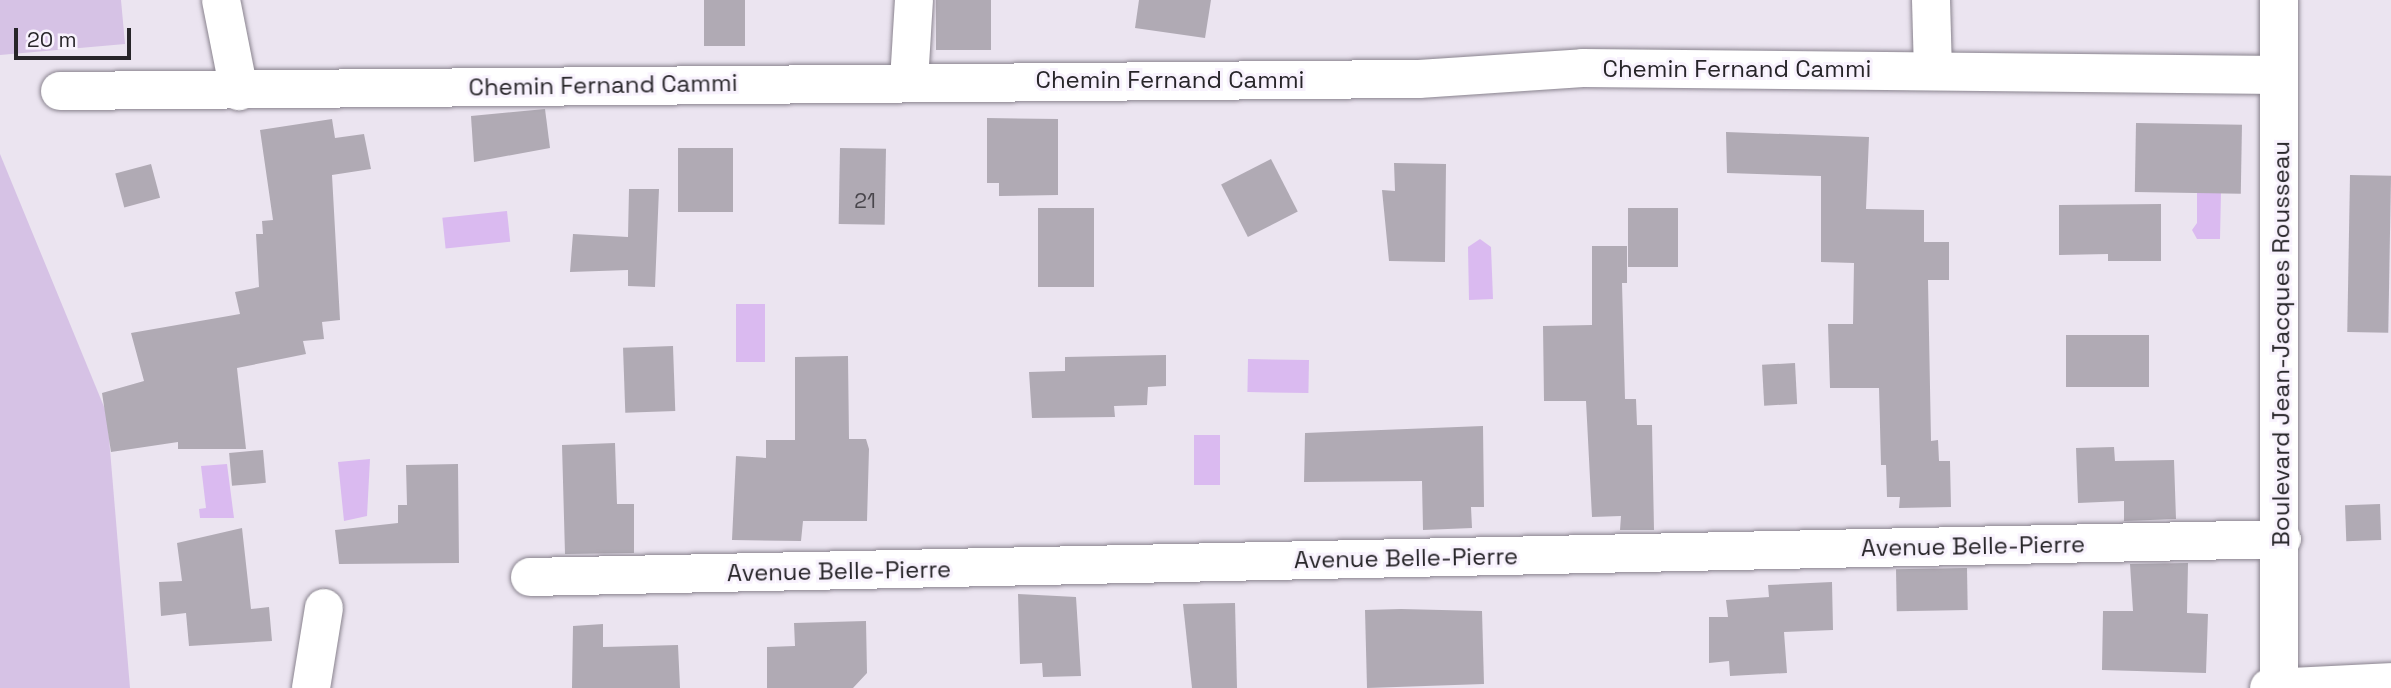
<!DOCTYPE html>
<html>
<head>
<meta charset="utf-8">
<style>
  body { margin:0 }
  #map { position:relative; width:2391px; height:688px; overflow:hidden; background:#ebe4f0; font-family:"Space Grotesk",sans-serif }
  div>[style] { position:absolute }
  .green>* { inset:0; background:#d6c2e5 }
  .water>* { inset:0; background:#dabaf0; transform-origin:0 0 }
  .building>* { inset:0; background:#b0aab4; transform-origin:0 0 }
  .roads { filter:drop-shadow(0 0 2px #89838e) drop-shadow(0 0 2px #89838e) }
  .minor>* { height:38px; margin:-19px; padding:0 19px; transform-origin:19px; border-radius:19px; background:#fff }
  span { translate:-50% -50%; white-space:nowrap; text-align:center; line-height:1.15; -webkit-text-stroke:6px #f8f2fd; paint-order:stroke }
  .number-label { font-size:21px; color:#49464c }
  .number-label span { -webkit-text-stroke-width:0 }
  .street-label { font-size:24px; color:#272529 }
  .scale { position:absolute; left:14px; top:28px; width:117px; height:32px; box-sizing:border-box; border:4px solid #272529; border-top:0; padding-left:9px; font-size:21px; line-height:24px; white-space:nowrap; color:#272529; -webkit-text-stroke:5px #f8f2fd; paint-order:stroke }
</style>
</head>
<body>
<div id="map">
  <div class="green">
    <div style="clip-path:polygon(0 0,121px 0,125px 44px,0 55px)"></div>
    <div style="clip-path:polygon(0 154px,107px 414px,130px 688px,0 688px)"></div>
  </div>
  <div class="water">
    <div style="clip-path:polygon(2197px 192px,2221px 192px,2220px 239px,2197px 239px,2192px 230px,2197px 223px)"></div>
    <div style="left:507px;top:211px;width:31px;height:65px;rotate:84deg"></div>
    <div style="clip-path:polygon(1480px 239px,1491px 247px,1493px 299px,1469px 300px,1468px 247px)"></div>
    <div style="left:765px;top:304px;width:58px;height:29px;rotate:90deg"></div>
    <div style="left:1248px;top:359px;width:61px;height:33px;rotate:1deg"></div>
    <div style="left:1194px;top:435px;width:26px;height:50px"></div>
    <div style="clip-path:polygon(370px 459px,367px 516px,344px 521px,338px 462px)"></div>
    <div style="clip-path:polygon(227px 464px,234px 518px,200px 518px,199px 509px,206px 508px,201px 466px)"></div>
  </div>
  <div class="building">
    <div style="left:704px;top:0;width:41px;height:46px"></div>
    <div style="left:936px;top:0;width:55px;height:50px"></div>
    <div style="clip-path:polygon(1139px 0,1211px 0,1205px 38px,1135px 28px)"></div>
    <div style="clip-path:polygon(545px 109px,550px 148px,474px 162px,471px 116px)"></div>
    <div style="clip-path:polygon(987px 118px,1058px 119px,1058px 195px,999px 196px,999px 183px,987px 183px)"></div>
    <div style="clip-path:polygon(332px 119px,335px 138px,364px 134px,371px 169px,332px 175px,340px 320px,322px 322px,324px 339px,303px 341px,306px 354px,237px 368px,246px 449px,178px 449px,178px 442px,111px 452px,102px 393px,144px 381px,131px 333px,240px 314px,235px 292px,259px 287px,256px 234px,263px 234px,262px 221px,273px 220px,260px 130px)"></div>
    <div style="left:2136px;top:123px;width:106px;height:69px;rotate:1deg"></div>
    <div style="clip-path:polygon(1726px 132px,1869px 137px,1866px 209px,1924px 210px,1924px 242px,1949px 242px,1949px 280px,1928px 280px,1931px 441px,1938px 440px,1939px 461px,1950px 461px,1951px 507px,1899px 508px,1900px 497px,1887px 497px,1886px 465px,1881px 465px,1879px 388px,1830px 388px,1828px 324px,1853px 324px,1854px 263px,1821px 262px,1821px 176px,1727px 173px)"></div>
    <div style="left:678px;top:148px;width:55px;height:64px"></div>
    <div style="left:840px;top:148px;width:46px;height:76px;rotate:1deg"></div>
    <div style="left:1271px;top:159px;width:59px;height:56px;rotate:63deg"></div>
    <div style="clip-path:polygon(1394px 163px,1446px 164px,1445px 262px,1389px 261px,1382px 190px,1395px 191px)"></div>
    <div style="left:151px;top:164px;width:35px;height:37px;rotate:75deg"></div>
    <div style="left:2350px;top:175px;width:41px;height:157px;rotate:1deg"></div>
    <div style="clip-path:polygon(629px 189px,659px 189px,655px 287px,628px 286px,628px 270px,570px 272px,573px 234px,628px 237px)"></div>
    <div style="clip-path:polygon(2161px 204px,2161px 261px,2108px 261px,2108px 254px,2059px 255px,2059px 205px)"></div>
    <div style="left:1094px;top:208px;width:79px;height:56px;rotate:90deg"></div>
    <div style="left:1628px;top:208px;width:50px;height:59px"></div>
    <div style="clip-path:polygon(1592px 246px,1627px 246px,1627px 283px,1622px 283px,1625px 399px,1636px 399px,1637px 425px,1652px 425px,1654px 530px,1620px 530px,1621px 516px,1592px 517px,1586px 401px,1544px 401px,1543px 326px,1592px 325px)"></div>
    <div style="left:2149px;top:335px;width:52px;height:83px;rotate:90deg"></div>
    <div style="left:673px;top:346px;width:65px;height:50px;rotate:88deg"></div>
    <div style="clip-path:polygon(1166px 355px,1166px 386px,1148px 387px,1147px 405px,1114px 406px,1115px 417px,1032px 418px,1029px 372px,1065px 371px,1065px 357px)"></div>
    <div style="clip-path:polygon(848px 356px,849px 439px,866px 439px,869px 449px,867px 521px,803px 521px,801px 541px,732px 540px,736px 456px,766px 458px,766px 440px,795px 440px,795px 357px)"></div>
    <div style="left:1795px;top:363px;width:41px;height:33px;rotate:87deg"></div>
    <div style="clip-path:polygon(1483px 426px,1484px 507px,1471px 507px,1472px 528px,1423px 530px,1422px 481px,1304px 482px,1305px 433px)"></div>
    <div style="clip-path:polygon(615px 443px,617px 504px,634px 504px,634px 553px,565px 554px,562px 445px)"></div>
    <div style="clip-path:polygon(2114px 447px,2115px 461px,2174px 460px,2176px 519px,2124px 521px,2124px 501px,2078px 503px,2076px 448px)"></div>
    <div style="left:263px;top:450px;width:33px;height:34px;rotate:85deg"></div>
    <div style="clip-path:polygon(458px 464px,459px 563px,339px 564px,335px 530px,398px 523px,398px 505px,407px 505px,406px 465px)"></div>
    <div style="left:2380px;top:504px;width:36px;height:35px;rotate:88deg"></div>
    <div style="clip-path:polygon(242px 528px,251px 609px,269px 607px,272px 641px,189px 646px,186px 613px,161px 616px,159px 582px,182px 581px,177px 543px)"></div>
    <div style="clip-path:polygon(2188px 563px,2187px 613px,2208px 614px,2206px 673px,2102px 670px,2103px 611px,2133px 611px,2130px 564px)"></div>
    <div style="left:1967px;top:568px;width:42px;height:71px;rotate:89deg"></div>
    <div style="clip-path:polygon(1832px 582px,1833px 630px,1784px 632px,1787px 673px,1730px 676px,1729px 661px,1709px 663px,1709px 617px,1728px 617px,1726px 600px,1769px 597px,1768px 585px)"></div>
    <div style="clip-path:polygon(1018px 594px,1076px 597px,1081px 676px,1043px 677px,1042px 663px,1020px 664px)"></div>
    <div style="clip-path:polygon(1235px 603px,1237px 688px,1192px 688px,1183px 604px)"></div>
    <div style="clip-path:polygon(1401px 609px,1482px 611px,1484px 684px,1367px 688px,1365px 610px)"></div>
    <div style="clip-path:polygon(866px 621px,867px 673px,853px 688px,767px 688px,767px 647px,795px 646px,794px 623px)"></div>
    <div style="clip-path:polygon(603px 624px,603px 647px,678px 645px,680px 688px,572px 688px,573px 626px)"></div>
  </div>
  <div class="roads">
    <div class="minor">
      <div style="left:221px;top:0;width:93px;rotate:78.8deg"></div>
      <div style="left:1931px;top:0;width:70px;rotate:88.4deg"></div>
      <div style="left:909px;top:81px;width:81px;rotate:-86.5deg"></div>
      <div style="left:60px;top:91px;width:1359px;rotate:-0.51deg"></div>
      <div style="left:1419px;top:79px;width:164px;rotate:-3.8deg"></div>
      <div style="left:1583px;top:68px;width:696px;rotate:0.58deg"></div>
      <div style="left:530px;top:577px;width:1752px;rotate:-1.24deg"></div>
      <div style="left:311px;top:688px;width:81px;rotate:-80.8deg"></div>
      <div style="left:2269px;top:688px;width:122px;rotate:-2.8deg"></div>
      <div style="left:2279px;top:688px;width:688px;rotate:-90deg"></div>
    </div>
  </div>
  <div class="number-label">
    <span style="left:865px;top:201px">21</span>
  </div>
  <div class="street-label">
    <span style="left:1737px;top:69px">Chemin Fernand Cammi</span>
    <span style="left:1170px;top:80px">Chemin Fernand Cammi</span>
    <span style="left:603px;top:85px;rotate:-1deg">Chemin Fernand Cammi</span>
    <span style="left:2281px;top:344px;rotate:-90deg">Boulevard Jean-Jacques Rousseau</span>
    <span style="left:1973px;top:546px;rotate:-1deg">Avenue Belle-Pierre</span>
    <span style="left:1406px;top:558px;rotate:-1deg">Avenue Belle-Pierre</span>
    <span style="left:839px;top:571px;rotate:-1deg">Avenue Belle-Pierre</span>
  </div>
  <div class="scale">20 m</div>
</div>
</body>
</html>
